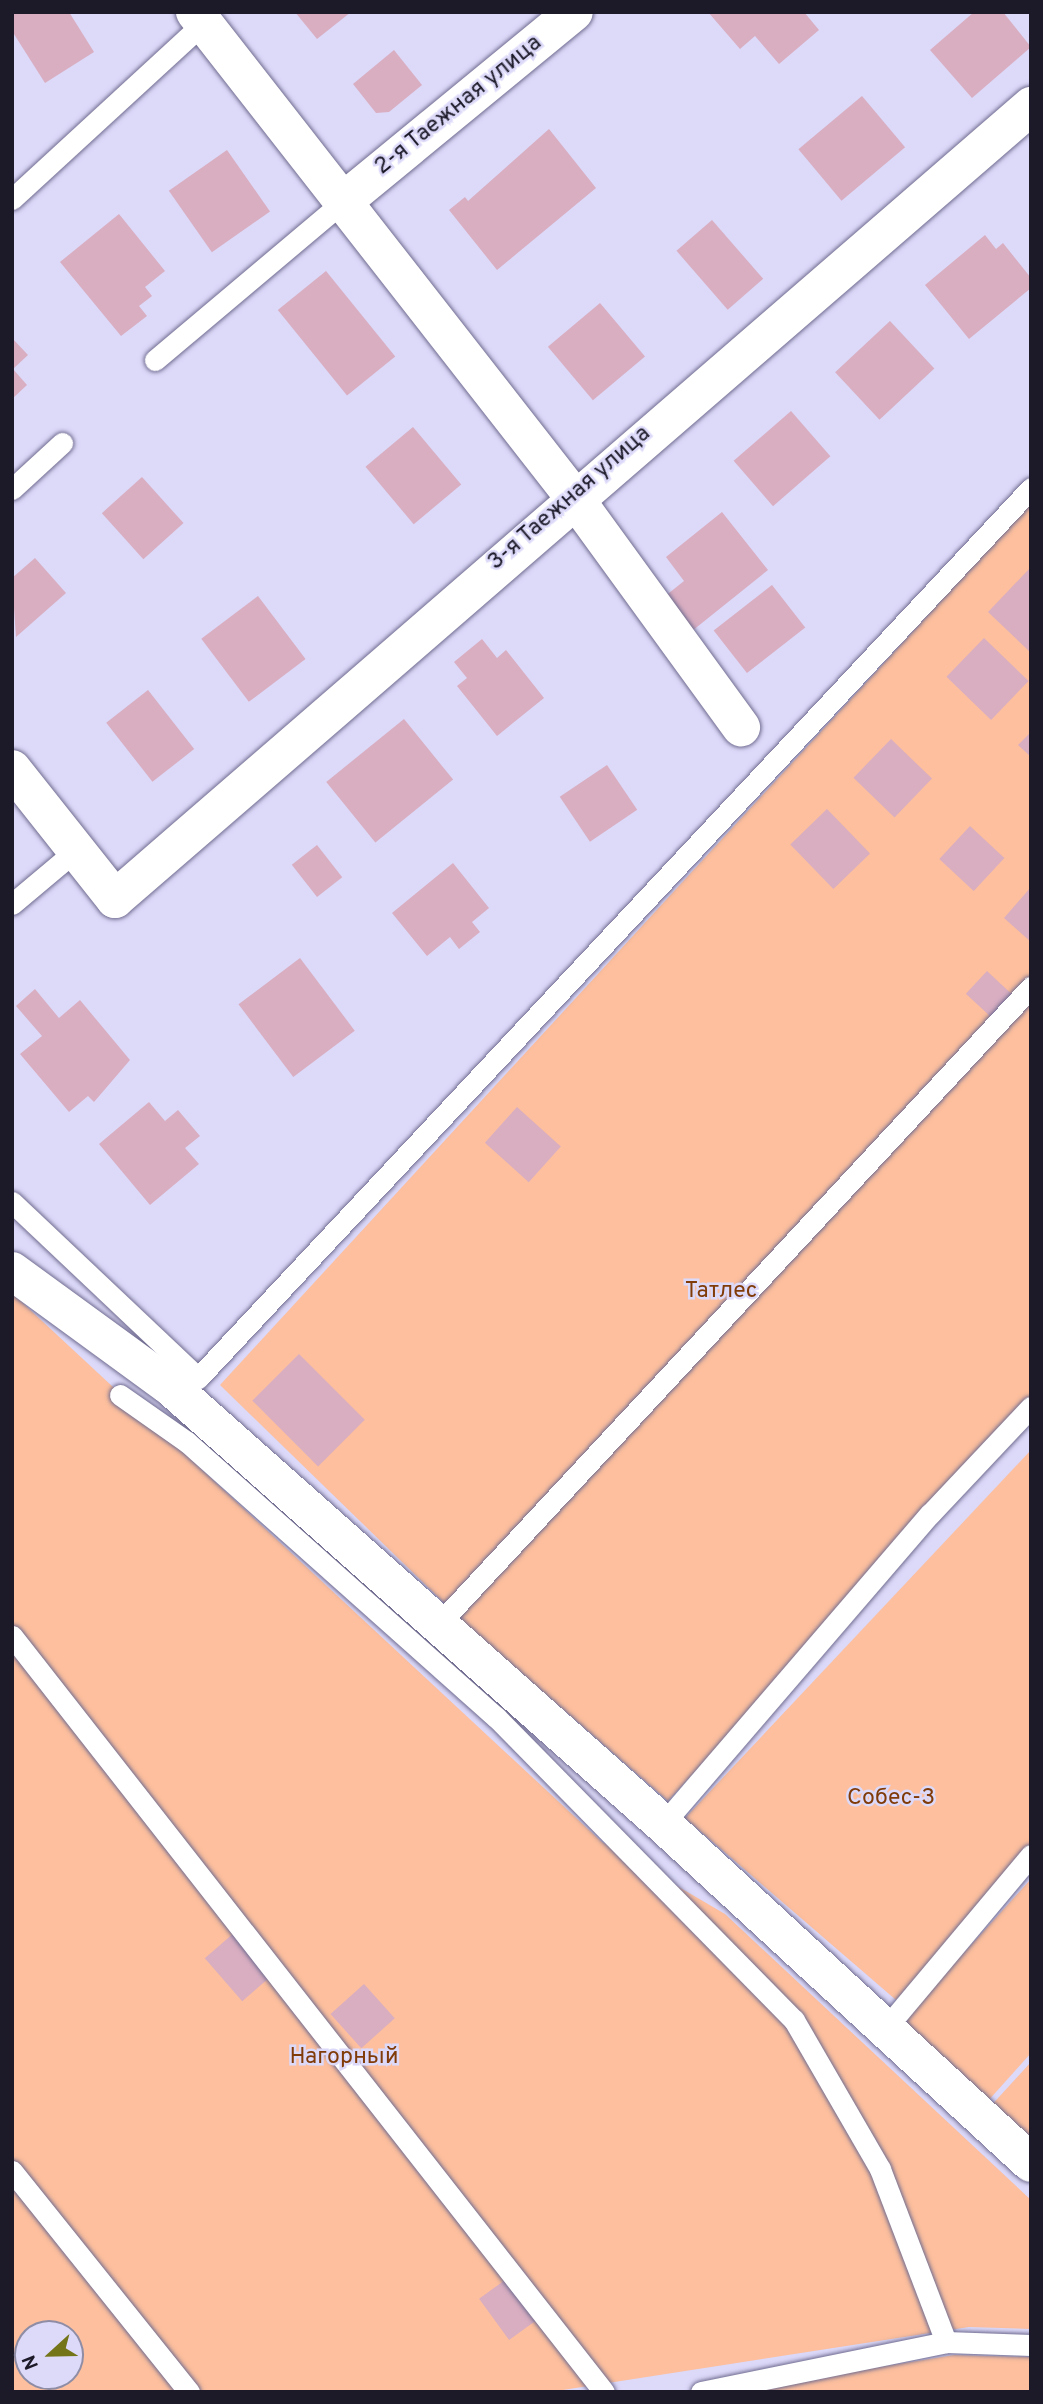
<!DOCTYPE html>
<html>
<head>
<meta charset="utf-8">
<style>
  body { margin:0 }
  #map { position:relative; width:1043px; height:2404px; overflow:hidden; background:#dcd9f9; font-family:Overpass,sans-serif }
  div>[style] { position:absolute }
  .green>* { inset:0; background:#fdbf9d }
  .building>* { inset:0; background:#d9aec1; transform-origin:0 0 }
  .roads { filter:drop-shadow(0 0 2px #706c90) drop-shadow(0 0 2px #706c90) }
  .service>* { height:21px; margin:-10.5px; padding:0 10.5px; transform-origin:10.5px; border-radius:10.5px; background:#fff }
  .minor>* { height:38px; margin:-19px; padding:0 19px; transform-origin:19px; border-radius:19px; background:#fff }
  span { translate:-50% -50%; white-space:nowrap; text-align:center; line-height:1.15; -webkit-text-stroke:5px #dcd9f9; paint-order:stroke }
  .street-label { font-size:23px; color:#1c1a28 }
  .park-label { font-size:23px; color:#803b09 }
  .frame { position:absolute; inset:0; border:14px solid #1c1a28; pointer-events:none }
  .north { position:absolute; left:14px; top:2320px; width:70px; height:70px; box-sizing:border-box; background:#dcd9f9; border:2px solid #8f8da5; border-radius:50%; rotate:248deg; font-size:19px; font-weight:700; line-height:28px; text-align:center; color:#1c1a28 }
  .north::after { content:''; display:block; margin:auto; width:24px; height:32px; background:#747419; clip-path:polygon(50% 0,100% 100%,50% 72%,0 100%) }
</style>
</head>
<body>
<div id="map">
  <div class="green">
    <div style="clip-path:polygon(1031px 503px,1031px 1407px,668px 1801px,471px 1629px,220px 1385px)"></div>
    <div style="clip-path:polygon(evenodd,12px 1293px,602px 1842px,725px 1914px,1031px 2200px,1031px 2329px,969px 2327px,550px 2392px,12px 2392px,12px 1293px,28px 2334px,70px 2334px,70px 2376px,28px 2376px,28px 2334px)"></div>
    <div style="clip-path:polygon(1031px 1450px,1031px 1851px,896px 2000px,685px 1818px)"></div>
    <div style="clip-path:polygon(1031px 1879px,1031px 2053px,987px 2102px,901px 2022px)"></div>
    <div style="clip-path:polygon(1031px 2062px,1031px 2146px,988px 2109px)"></div>
    <div style="clip-path:polygon(954px 2355px,1031px 2357px,1031px 2392px,724px 2392px)"></div>
  </div>
  <div class="building">
    <div style="clip-path:polygon(12px 12px,69px 12px,94px 52px,45px 83px,12px 31px)"></div>
    <div style="clip-path:polygon(295px 12px,351px 12px,317px 39px)"></div>
    <div style="clip-path:polygon(708px 12px,804px 12px,819px 30px,779px 64px,755px 36px,740px 49px)"></div>
    <div style="clip-path:polygon(974px 12px,1003px 12px,1031px 47px,972px 98px,930px 50px)"></div>
    <div style="clip-path:polygon(394px 50px,422px 85px,389px 112px,376px 113px,353px 84px)"></div>
    <div style="left:862px;top:96px;width:67px;height:83px;rotate:50deg"></div>
    <div style="clip-path:polygon(549px 129px,596px 188px,497px 270px,449px 210px,465px 197px,468px 201px)"></div>
    <div style="left:227px;top:150px;width:75px;height:71px;rotate:55deg"></div>
    <div style="clip-path:polygon(119px 214px,165px 271px,145px 287px,152px 296px,139px 306px,147px 316px,121px 336px,60px 262px)"></div>
    <div style="left:712px;top:220px;width:78px;height:47px;rotate:49deg"></div>
    <div style="clip-path:polygon(985px 235px,996px 249px,1003px 243px,1031px 278px,1031px 288px,969px 339px,925px 285px)"></div>
    <div style="left:326px;top:271px;width:110px;height:62px;rotate:51deg"></div>
    <div style="left:600px;top:303px;width:70px;height:68px;rotate:50deg"></div>
    <div style="left:890px;top:321px;width:65px;height:75px;rotate:47deg"></div>
    <div style="clip-path:polygon(12px 338px,28px 355px,13px 369px,27px 385px,12px 399px)"></div>
    <div style="left:791px;top:411px;width:60px;height:76px;rotate:49deg"></div>
    <div style="left:413px;top:427px;width:75px;height:62px;rotate:50deg"></div>
    <div style="left:142px;top:477px;width:62px;height:54px;rotate:48deg"></div>
    <div style="clip-path:polygon(722px 512px,768px 570px,682px 639px,654px 605px,684px 581px,666px 557px)"></div>
    <div style="clip-path:polygon(35px 558px,66px 593px,16px 637px,12px 578px)"></div>
    <div style="clip-path:polygon(1031px 567px,1031px 653px,988px 612px)"></div>
    <div style="left:772px;top:585px;width:54px;height:74px;rotate:52deg"></div>
    <div style="left:258px;top:596px;width:79px;height:71px;rotate:53deg"></div>
    <div style="left:984px;top:638px;width:62px;height:54px;rotate:44deg"></div>
    <div style="clip-path:polygon(482px 639px,497px 658px,506px 650px,544px 698px,497px 736px,457px 686px,467px 678px,454px 662px)"></div>
    <div style="left:148px;top:690px;width:75px;height:53px;rotate:52deg"></div>
    <div style="left:404px;top:719px;width:78px;height:100px;rotate:51deg"></div>
    <div style="clip-path:polygon(1031px 732px,1031px 757px,1018px 745px)"></div>
    <div style="left:891px;top:739px;width:57px;height:54px;rotate:44deg"></div>
    <div style="left:607px;top:765px;width:54px;height:57px;rotate:56deg"></div>
    <div style="left:827px;top:809px;width:62px;height:51px;rotate:46deg"></div>
    <div style="left:970px;top:826px;width:47px;height:45px;rotate:43deg"></div>
    <div style="left:317px;top:845px;width:41px;height:32px;rotate:52deg"></div>
    <div style="clip-path:polygon(453px 863px,489px 908px,472px 922px,480px 932px,459px 949px,450px 937px,427px 956px,392px 913px)"></div>
    <div style="clip-path:polygon(1031px 887px,1031px 942px,1004px 918px)"></div>
    <div style="left:300px;top:958px;width:91px;height:77px;rotate:53deg"></div>
    <div style="left:987px;top:971px;width:34px;height:31px;rotate:43deg"></div>
    <div style="clip-path:polygon(35px 989px,59px 1018px,80px 1000px,130px 1060px,94px 1102px,88px 1096px,69px 1112px,20px 1054px,42px 1036px,16px 1006px)"></div>
    <div style="clip-path:polygon(149px 1102px,165px 1121px,178px 1110px,200px 1136px,185px 1148px,199px 1164px,150px 1205px,99px 1144px)"></div>
    <div style="left:517px;top:1107px;width:59px;height:48px;rotate:42deg"></div>
    <div style="left:299px;top:1354px;width:93px;height:66px;rotate:45deg"></div>
    <div style="left:235px;top:1932px;width:57px;height:40px;rotate:49deg"></div>
    <div style="left:364px;top:1984px;width:46px;height:45px;rotate:48deg"></div>
    <div style="left:505px;top:2280px;width:51px;height:32px;rotate:54deg"></div>
  </div>
  <div class="roads">
    <div class="service">
      <div style="left:12px;top:199px;width:268px;rotate:-42.6deg"></div>
      <div style="left:155px;top:360px;width:248px;rotate:-40.1deg"></div>
      <div style="left:12px;top:489px;width:68px;rotate:-42.6deg"></div>
      <div style="left:12px;top:904px;width:89px;rotate:-40deg"></div>
      <div style="left:12px;top:1202px;width:256px;rotate:43.4deg"></div>
      <div style="left:198px;top:1378px;width:1219px;rotate:-46.89deg"></div>
      <div style="left:120px;top:1395px;width:82px;rotate:35deg"></div>
      <div style="left:187px;top:1442px;width:414px;rotate:41.7deg"></div>
      <div style="left:496px;top:1717px;width:425px;rotate:45.5deg"></div>
      <div style="left:794px;top:2020px;width:172px;rotate:60deg"></div>
      <div style="left:880px;top:2169px;width:185px;rotate:69.1deg"></div>
      <div style="left:436px;top:1627px;width:874px;rotate:-47.09deg"></div>
      <div style="left:12px;top:1636px;width:960px;rotate:51.94deg"></div>
      <div style="left:663px;top:1824px;width:409px;rotate:-49.3deg"></div>
      <div style="left:930px;top:1514px;width:147px;rotate:-46.7deg"></div>
      <div style="left:885px;top:2029px;width:227px;rotate:-50deg"></div>
      <div style="left:12px;top:2171px;width:283px;rotate:51.3deg"></div>
      <div style="left:701px;top:2392px;width:250px;rotate:-11.5deg"></div>
      <div style="left:946px;top:2342px;width:85px;rotate:2deg"></div>
    </div>
    <div class="minor">
      <div style="left:195px;top:12px;width:614px;rotate:52.01deg"></div>
      <div style="left:573px;top:496px;width:286px;rotate:54deg"></div>
      <div style="left:345px;top:200px;width:296px;rotate:-39.4deg"></div>
      <div style="left:12px;top:769px;width:166px;rotate:51.6deg"></div>
      <div style="left:115px;top:899px;width:1212px;rotate:-40.88deg"></div>
      <div style="left:12px;top:1271px;width:197px;rotate:36.1deg"></div>
      <div style="left:171px;top:1387px;width:658px;rotate:41.61deg"></div>
      <div style="left:663px;top:1824px;width:500px;rotate:42.65deg"></div>
    </div>
  </div>
  <div class="street-label">
    <span style="left:459px;top:106px;rotate:-39deg">2-я Таежная улица</span>
    <span style="left:570px;top:499px;rotate:-41deg">3-я Таежная улица</span>
  </div>
  <div class="park-label">
    <span style="left:721px;top:1292px">Татлес</span>
    <span style="left:891px;top:1799px">Собес-3</span>
    <span style="left:344px;top:2058px">Нагорный</span>
  </div>
  <div class="frame"></div>
  <div class="north">N</div>
</div>
</body>
</html>
